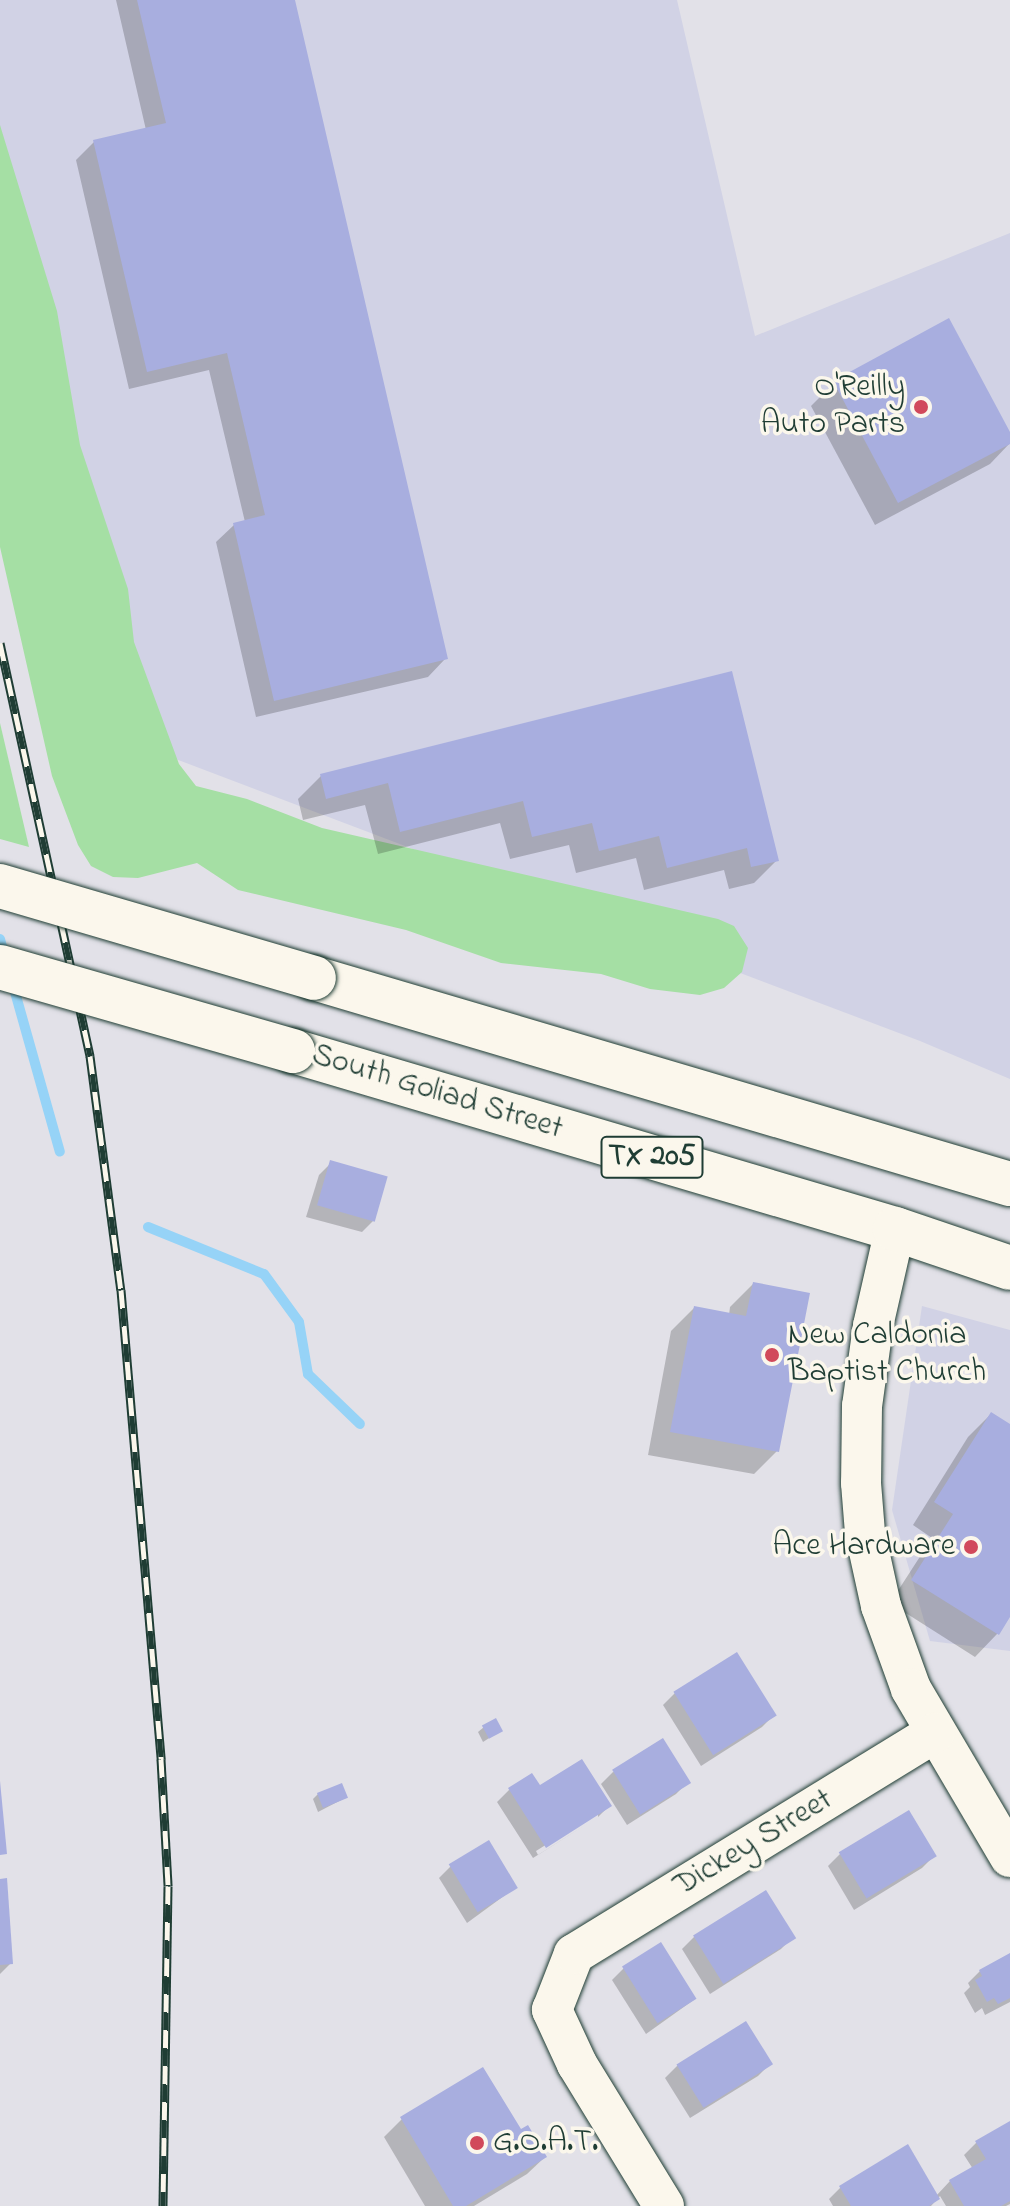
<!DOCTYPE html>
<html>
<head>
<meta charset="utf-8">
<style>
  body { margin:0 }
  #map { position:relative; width:1010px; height:2206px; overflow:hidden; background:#e2e1e8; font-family:"Indie Flower",sans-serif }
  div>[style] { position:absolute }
  .built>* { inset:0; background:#d1d2e5 }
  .green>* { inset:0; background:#a5dfa4 }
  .shadow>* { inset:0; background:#0003 }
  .stream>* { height:10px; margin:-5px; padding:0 5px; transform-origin:5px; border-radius:5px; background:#96d3f7 }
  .building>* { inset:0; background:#a8aedf; transform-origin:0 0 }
  .roads { filter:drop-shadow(0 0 2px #1f3d34) drop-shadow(0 0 2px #1f3d34) }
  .minor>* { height:40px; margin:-20px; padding:0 20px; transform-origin:20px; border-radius:20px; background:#fbf7ec }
  .major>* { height:44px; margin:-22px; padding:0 22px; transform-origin:22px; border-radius:22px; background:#fbf7ec }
  .rail>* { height:9px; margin-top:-4.5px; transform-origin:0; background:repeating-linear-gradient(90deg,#fbf7ec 0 18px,#1f3d34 0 36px); box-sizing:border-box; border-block:2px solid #1f3d34 }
  .bridges { filter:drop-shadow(0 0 2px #1f3d34) drop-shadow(0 0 2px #1f3d34) }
  .major-bridge>* { height:44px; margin:-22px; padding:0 22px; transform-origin:22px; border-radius:22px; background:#fbf7ec }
  .dots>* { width:22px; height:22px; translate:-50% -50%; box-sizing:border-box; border:4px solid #fbf7ec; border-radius:50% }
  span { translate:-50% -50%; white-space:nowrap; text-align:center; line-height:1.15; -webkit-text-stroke:7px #fbf7ec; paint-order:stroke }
  .shield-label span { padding:2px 6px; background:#fbf7ec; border:2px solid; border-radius:6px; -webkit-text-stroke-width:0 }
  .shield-label { font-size:30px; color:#1f3d34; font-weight:700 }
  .poi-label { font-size:32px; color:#1f3d34 }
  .right { translate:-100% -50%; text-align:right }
  .left { translate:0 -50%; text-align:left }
  .street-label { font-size:32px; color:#1f3d34 }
</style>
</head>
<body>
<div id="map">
  <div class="built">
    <div style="clip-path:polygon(0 0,677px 0,755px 336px,1010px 233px,1010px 1079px,920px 1041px,144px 747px,0 157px)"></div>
    <div style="clip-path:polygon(922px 1306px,1010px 1330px,1010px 1651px,930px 1641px,892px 1510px)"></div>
  </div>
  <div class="green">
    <div style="clip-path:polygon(0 125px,57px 311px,80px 445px,128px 589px,134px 642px,179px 764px,196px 786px,247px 799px,322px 828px,718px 919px,734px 926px,748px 948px,742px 972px,724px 988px,700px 995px,650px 989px,601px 974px,501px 963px,406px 930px,238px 890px,197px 863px,138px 878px,113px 877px,91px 866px,78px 845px,52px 776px,0 547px)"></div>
    <div style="clip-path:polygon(0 723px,29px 847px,0 839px)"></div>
  </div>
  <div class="shadow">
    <div style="clip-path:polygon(116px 0,292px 0,445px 659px,428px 677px,256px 717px,216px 542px,234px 525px,245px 522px,209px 370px,129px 389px,76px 160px,94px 142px,146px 130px)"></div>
    <div style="clip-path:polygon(834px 383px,1010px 436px,1010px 443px,990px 464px,875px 525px,811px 406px)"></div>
    <div style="clip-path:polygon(730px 674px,777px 860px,754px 883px,729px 889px,724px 870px,644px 890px,636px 858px,576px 873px,569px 845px,510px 859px,500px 823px,378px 854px,365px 805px,303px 820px,298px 799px,321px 776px)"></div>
    <div style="clip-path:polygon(331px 1163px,374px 1220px,362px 1232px,306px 1217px,319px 1175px)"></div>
    <div style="clip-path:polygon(753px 1284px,777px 1451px,754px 1474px,648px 1455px,671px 1331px,694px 1308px,729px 1315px,730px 1307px)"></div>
    <div style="clip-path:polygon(991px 1414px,1010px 1426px,1010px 1614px,997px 1634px,975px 1657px,890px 1603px,932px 1538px,913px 1525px,968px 1437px)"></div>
    <div style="clip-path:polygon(675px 1693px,774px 1715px,762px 1727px,701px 1766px,663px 1705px)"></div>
    <div style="clip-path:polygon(484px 1727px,500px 1731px,483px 1742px,478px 1732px)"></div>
    <div style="clip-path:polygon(613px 1772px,688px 1782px,676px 1794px,627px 1825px,601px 1784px)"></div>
    <div style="clip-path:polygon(539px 1788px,609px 1806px,598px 1817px,598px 1812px,536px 1851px,538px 1855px,598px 1817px,533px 1858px,497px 1802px,509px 1790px)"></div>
    <div style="clip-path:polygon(319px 1793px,345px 1798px,318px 1812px,313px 1799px)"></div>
    <div style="clip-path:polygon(840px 1854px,934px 1856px,922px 1868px,854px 1910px,828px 1866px)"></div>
    <div style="clip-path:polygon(451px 1866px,516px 1887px,467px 1923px,439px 1878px)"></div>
    <div style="clip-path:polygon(0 1881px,11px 1963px,0 1974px)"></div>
    <div style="clip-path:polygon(694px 1937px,793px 1937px,781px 1949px,710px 1994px,682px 1949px)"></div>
    <div style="clip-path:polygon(1010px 1955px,1010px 2002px,985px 2015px,982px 2008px,975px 2013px,964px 1993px,970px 1987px,968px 1983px,980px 1971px)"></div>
    <div style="clip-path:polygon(624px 1968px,695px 1999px,646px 2034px,612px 1980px)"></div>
    <div style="clip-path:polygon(745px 2023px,770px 2064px,758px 2076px,690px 2118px,665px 2078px,677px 2066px)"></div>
    <div style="clip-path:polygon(402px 2119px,520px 2131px,545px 2157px,527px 2174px,474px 2206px,425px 2206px,384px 2137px)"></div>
    <div style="clip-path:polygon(1010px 2124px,1010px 2204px,1006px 2206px,946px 2206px,940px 2196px,931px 2206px,833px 2206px,829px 2199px,841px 2187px,936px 2196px,950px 2181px,973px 2169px,964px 2155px,976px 2143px)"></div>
  </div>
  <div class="stream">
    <div style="left:0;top:939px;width:20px;rotate:75deg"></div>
    <div style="left:13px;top:985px;width:173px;rotate:74.3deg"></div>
    <div style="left:148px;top:1227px;width:125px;rotate:22.1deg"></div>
    <div style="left:264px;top:1274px;width:59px;rotate:53.9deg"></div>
    <div style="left:299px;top:1322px;width:53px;rotate:80.2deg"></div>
    <div style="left:308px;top:1374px;width:72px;rotate:43.9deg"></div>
  </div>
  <div class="building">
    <div style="clip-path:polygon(137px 0,295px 0,448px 659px,274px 701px,233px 523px,265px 515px,227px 353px,147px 372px,93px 140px,166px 123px)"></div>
    <div style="clip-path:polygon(949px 318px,1010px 432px,1010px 444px,898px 503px,833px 381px)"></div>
    <div style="clip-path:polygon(732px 671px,779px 861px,751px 867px,747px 848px,667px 868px,659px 836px,599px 851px,592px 823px,532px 837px,523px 801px,400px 832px,388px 783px,326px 799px,320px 774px)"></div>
    <div style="left:330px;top:1160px;width:60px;height:47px;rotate:16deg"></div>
    <div style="clip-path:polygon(753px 1282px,810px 1293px,779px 1452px,670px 1432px,694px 1306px,746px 1316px)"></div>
    <div style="clip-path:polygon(991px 1412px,1010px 1424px,1010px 1617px,999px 1635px,911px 1580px,953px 1514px,934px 1502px)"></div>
    <div style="left:737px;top:1652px;width:75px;height:75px;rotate:58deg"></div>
    <div style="left:496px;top:1718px;width:15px;height:16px;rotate:62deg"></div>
    <div style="left:663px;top:1738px;width:53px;height:60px;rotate:58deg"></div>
    <div style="clip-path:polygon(582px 1759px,612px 1806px,546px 1848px,508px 1788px,532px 1773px,540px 1785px)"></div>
    <div style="clip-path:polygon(0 1781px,7px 1854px,0 1855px)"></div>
    <div style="left:342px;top:1783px;width:16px;height:27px;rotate:68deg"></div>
    <div style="left:909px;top:1810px;width:54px;height:82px;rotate:59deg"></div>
    <div style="left:489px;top:1840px;width:56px;height:47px;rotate:59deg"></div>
    <div style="clip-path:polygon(7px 1878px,13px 1964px,0 1965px,0 1879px)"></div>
    <div style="left:766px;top:1890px;width:57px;height:86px;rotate:58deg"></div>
    <div style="left:661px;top:1942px;width:67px;height:46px;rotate:58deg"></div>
    <div style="clip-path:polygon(1010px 1953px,1010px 1998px,998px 2004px,994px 1998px,987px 2002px,975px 1980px,982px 1976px,979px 1970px)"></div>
    <div style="left:746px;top:2021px;width:51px;height:82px;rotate:58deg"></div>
    <div style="clip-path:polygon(483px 2067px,521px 2129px,528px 2125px,547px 2157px,466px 2206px,453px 2206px,400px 2117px)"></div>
    <div style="clip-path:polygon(1010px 2121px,1010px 2201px,1001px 2206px,964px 2206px,949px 2180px,986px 2159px,975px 2141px)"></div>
    <div style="clip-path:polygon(908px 2144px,940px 2199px,929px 2206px,851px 2206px,839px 2186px)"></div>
  </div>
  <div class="roads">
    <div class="minor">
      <div style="left:895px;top:1229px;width:99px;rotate:102.8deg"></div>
      <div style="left:873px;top:1326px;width:81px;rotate:97.8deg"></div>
      <div style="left:862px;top:1406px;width:77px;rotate:90.7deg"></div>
      <div style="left:861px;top:1483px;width:50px;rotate:85.4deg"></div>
      <div style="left:865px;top:1533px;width:75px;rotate:77.6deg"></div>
      <div style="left:881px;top:1606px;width:88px;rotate:70.1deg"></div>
      <div style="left:911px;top:1689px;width:195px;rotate:59.5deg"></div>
      <div style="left:664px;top:2206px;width:167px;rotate:-121.5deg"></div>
      <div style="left:577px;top:2064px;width:60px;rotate:-114.8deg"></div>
      <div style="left:552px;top:2010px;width:60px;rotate:-68.6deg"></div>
      <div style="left:574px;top:1954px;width:423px;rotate:-31.5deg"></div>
    </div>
    <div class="major">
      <div style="left:314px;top:978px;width:726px;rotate:16.49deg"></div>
      <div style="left:293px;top:1051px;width:628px;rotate:16.47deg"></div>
      <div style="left:895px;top:1229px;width:121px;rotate:18.7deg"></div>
    </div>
  </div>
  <div class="rail">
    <div style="left:0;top:643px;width:423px;rotate:77.7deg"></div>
    <div style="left:90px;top:1056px;width:236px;rotate:82.5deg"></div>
    <div style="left:121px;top:1290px;width:471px;rotate:85.1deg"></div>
    <div style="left:161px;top:1759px;width:127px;rotate:86.8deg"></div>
    <div style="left:168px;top:1886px;width:320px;rotate:90.9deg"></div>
  </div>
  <div class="bridges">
    <div class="major-bridge">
      <div style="left:0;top:886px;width:327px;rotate:16.3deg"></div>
      <div style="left:0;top:967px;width:305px;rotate:16deg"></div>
    </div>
  </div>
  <div class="dots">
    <div style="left:921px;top:407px;background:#d1495b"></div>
    <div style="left:772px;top:1355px;background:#d1495b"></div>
    <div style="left:971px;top:1547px;background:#d1495b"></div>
    <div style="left:477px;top:2143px;background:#d1495b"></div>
  </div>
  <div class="shield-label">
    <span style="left:652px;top:1157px">TX 205</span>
  </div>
  <div class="poi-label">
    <span class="right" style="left:905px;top:407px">O'Reilly<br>Auto Parts</span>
    <span class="left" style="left:788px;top:1355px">New Caldonia<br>Baptist Church</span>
    <span class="right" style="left:955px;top:1547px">Ace Hardware</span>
    <span class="left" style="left:493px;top:2143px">G.O.A.T.</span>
  </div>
  <div class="street-label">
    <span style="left:437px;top:1093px;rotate:17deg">South Goliad Street</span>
    <span style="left:754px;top:1844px;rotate:-31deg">Dickey Street</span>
  </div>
</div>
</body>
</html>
